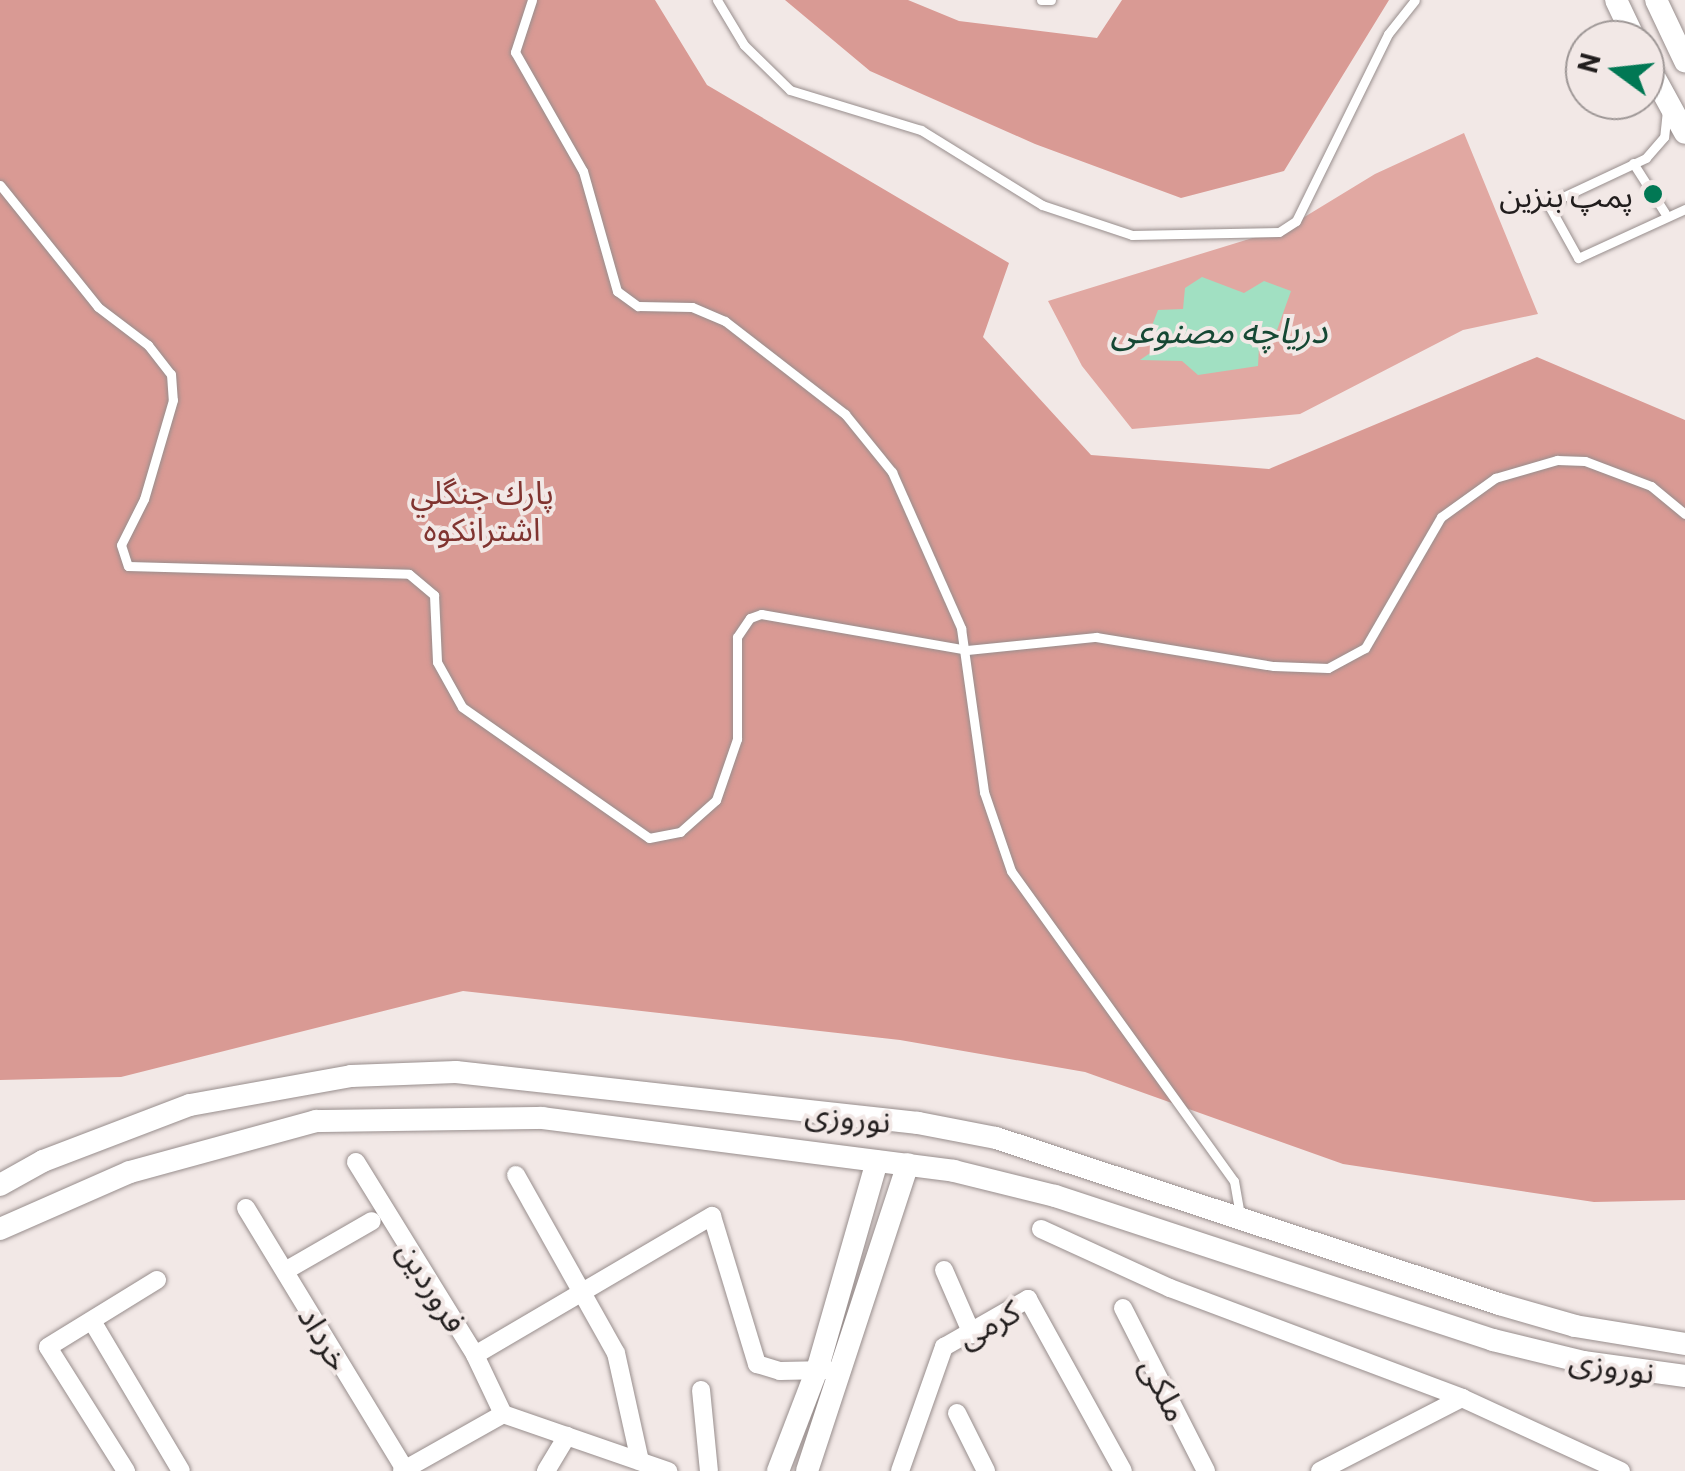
<!DOCTYPE html>
<html>
<head>
<meta charset="utf-8">
<style>
  body { margin:0 }
  #map { position:relative; width:1685px; height:1471px; overflow:hidden; background:#f2e8e6; font-family:Barlow,"Noto Sans Arabic",sans-serif }
  div>[style] { position:absolute }
  .green>* { inset:0; background:#e1a8a2 }
  .forest>* { inset:0; background:#d99a94 }
  .water>* { inset:0; background:#a1e0c2 }
  .roads { filter:drop-shadow(0 0 2px #988e8d) drop-shadow(0 0 2px #988e8d) }
  .lane>* { height:9px; margin:-4.5px; padding:0 4.5px; transform-origin:4.5px; border-radius:4.5px; background:#fff }
  .street>* { height:18px; margin:-9px; padding:0 9px; transform-origin:9px; border-radius:9px; background:#fff }
  .secondary>* { height:22px; margin:-11px; padding:0 11px; transform-origin:11px; border-radius:11px; background:#fff }
  .dots>* { width:28px; height:28px; translate:-50% -50%; box-sizing:border-box; border:5px solid #f2e8e6; border-radius:50% }
  span { translate:-50% -50%; white-space:nowrap; text-align:center; line-height:1.15; -webkit-text-stroke:8px #f2e8e6; paint-order:stroke }
  .poi-label { font-size:32px; color:#211d1d }
  .right { translate:-100% -50%; text-align:right }
  .park-label { font-size:32px; color:#803430 }
  .street-label { font-size:32px; color:#211d1d }
  .water-label { font-size:35px; color:#164834; font-style:italic }
  .north { position:absolute; left:1565px; top:20px; width:100px; height:100px; box-sizing:border-box; background:#f2e8e6; border:2px solid #9e9796; border-radius:50%; rotate:285deg; font-size:28px; font-weight:700; line-height:40px; text-align:center; color:#211d1d }
  .north::after { content:''; display:block; margin:auto; width:35px; height:45px; background:#017854; clip-path:polygon(50% 0,100% 100%,50% 72%,0 100%) }
</style>
</head>
<body>
<div id="map">
  <div class="green">
    <div style="clip-path:polygon(1464px 133px,1538px 314px,1463px 330px,1300px 414px,1132px 429px,1082px 366px,1048px 301px,1288px 227px,1375px 174px)"></div>
  </div>
  <div class="forest">
    <div style="clip-path:polygon(0 0,655px 0,707px 85px,1009px 263px,983px 337px,1091px 455px,1269px 469px,1537px 357px,1685px 420px,1685px 1200px,1594px 1202px,1343px 1164px,1085px 1072px,900px 1040px,463px 991px,121px 1077px,0 1080px)"></div>
    <div style="clip-path:polygon(785px 0,908px 0,959px 21px,1097px 38px,1122px 0,1389px 0,1284px 171px,1181px 198px,1035px 144px,870px 71px)"></div>
  </div>
  <div class="water">
    <div style="clip-path:polygon(1202px 277px,1244px 293px,1264px 281px,1291px 291px,1277px 330px,1260px 328px,1258px 366px,1198px 375px,1182px 361px,1140px 360px,1156px 349px,1150px 331px,1158px 310px,1183px 309px,1185px 288px)"></div>
  </div>
  <div class="roads">
    <div class="lane">
      <div style="left:532px;top:0;width:55px;rotate:108.1deg"></div>
      <div style="left:515px;top:52px;width:137px;rotate:60.3deg"></div>
      <div style="left:583px;top:171px;width:125px;rotate:74.2deg"></div>
      <div style="left:617px;top:291px;width:26px;rotate:36deg"></div>
      <div style="left:638px;top:306px;width:54px;rotate:1.1deg"></div>
      <div style="left:692px;top:307px;width:36px;rotate:23deg"></div>
      <div style="left:725px;top:321px;width:152px;rotate:37.8deg"></div>
      <div style="left:845px;top:414px;width:75px;rotate:51deg"></div>
      <div style="left:892px;top:472px;width:171px;rotate:66.1deg"></div>
      <div style="left:961px;top:628px;width:166px;rotate:82deg"></div>
      <div style="left:984px;top:792px;width:83px;rotate:71.1deg"></div>
      <div style="left:1011px;top:871px;width:382px;rotate:54.3deg"></div>
      <div style="left:1234px;top:1181px;width:34px;rotate:80deg"></div>
      <div style="left:717px;top:0;width:52px;rotate:59deg"></div>
      <div style="left:744px;top:45px;width:64px;rotate:44.4deg"></div>
      <div style="left:790px;top:90px;width:137px;rotate:17deg"></div>
      <div style="left:921px;top:130px;width:142px;rotate:31.8deg"></div>
      <div style="left:1042px;top:205px;width:95px;rotate:18.4deg"></div>
      <div style="left:1132px;top:235px;width:147px;rotate:-1.2deg"></div>
      <div style="left:1279px;top:232px;width:20px;rotate:-33deg"></div>
      <div style="left:1296px;top:221px;width:208px;rotate:-63.8deg"></div>
      <div style="left:1388px;top:34px;width:43px;rotate:-51.5deg"></div>
      <div style="left:1041px;top:0;width:10px"></div>
      <div style="left:1667px;top:110px;width:27px;rotate:96deg"></div>
      <div style="left:1664px;top:137px;width:28px;rotate:131deg"></div>
      <div style="left:1646px;top:158px;width:108px;rotate:154.9deg"></div>
      <div style="left:1548px;top:204px;width:62px;rotate:60.9deg"></div>
      <div style="left:1578px;top:258px;width:118px;rotate:-24.6deg"></div>
      <div style="left:1633px;top:163px;width:59px;rotate:57.4deg"></div>
      <div style="left:0;top:185px;width:156px;rotate:51.2deg"></div>
      <div style="left:98px;top:307px;width:63px;rotate:37.2deg"></div>
      <div style="left:148px;top:345px;width:37px;rotate:52deg"></div>
      <div style="left:171px;top:374px;width:26px;rotate:86deg"></div>
      <div style="left:173px;top:400px;width:103px;rotate:106.3deg"></div>
      <div style="left:144px;top:499px;width:51px;rotate:116.6deg"></div>
      <div style="left:121px;top:545px;width:22px;rotate:72deg"></div>
      <div style="left:128px;top:566px;width:281px;rotate:1.6deg"></div>
      <div style="left:409px;top:574px;width:33px;rotate:40deg"></div>
      <div style="left:434px;top:595px;width:67px;rotate:87.4deg"></div>
      <div style="left:437px;top:662px;width:51px;rotate:60.9deg"></div>
      <div style="left:462px;top:707px;width:228px;rotate:35deg"></div>
      <div style="left:649px;top:838px;width:32px;rotate:-11deg"></div>
      <div style="left:680px;top:832px;width:48px;rotate:-41.6deg"></div>
      <div style="left:716px;top:800px;width:65px;rotate:-71deg"></div>
      <div style="left:737px;top:739px;width:102px;rotate:-90deg"></div>
      <div style="left:737px;top:637px;width:23px;rotate:-56deg"></div>
      <div style="left:750px;top:618px;width:12px;rotate:-20deg"></div>
      <div style="left:761px;top:614px;width:209px;rotate:9.9deg"></div>
      <div style="left:967px;top:650px;width:130px;rotate:-5.8deg"></div>
      <div style="left:1096px;top:637px;width:180px;rotate:9.3deg"></div>
      <div style="left:1274px;top:666px;width:54px;rotate:2.1deg"></div>
      <div style="left:1328px;top:668px;width:42px;rotate:-28.4deg"></div>
      <div style="left:1365px;top:648px;width:151px;rotate:-59.9deg"></div>
      <div style="left:1441px;top:517px;width:67px;rotate:-35.8deg"></div>
      <div style="left:1495px;top:478px;width:65px;rotate:-16.2deg"></div>
      <div style="left:1557px;top:460px;width:28px;rotate:2deg"></div>
      <div style="left:1585px;top:461px;width:71px;rotate:20.7deg"></div>
      <div style="left:1651px;top:486px;width:44px;rotate:39.5deg"></div>
    </div>
    <div class="street">
      <div style="left:356px;top:1162px;width:227px;rotate:58.3deg"></div>
      <div style="left:475px;top:1355px;width:65px;rotate:64.6deg"></div>
      <div style="left:516px;top:1175px;width:204px;rotate:60.7deg"></div>
      <div style="left:616px;top:1353px;width:111px;rotate:77.5deg"></div>
      <div style="left:246px;top:1208px;width:306px;rotate:58.7deg"></div>
      <div style="left:1041px;top:1229px;width:142px;rotate:24.6deg"></div>
      <div style="left:1170px;top:1288px;width:312px;rotate:20.6deg"></div>
      <div style="left:1462px;top:1398px;width:175px;rotate:24.7deg"></div>
      <div style="left:944px;top:1270px;width:70px;rotate:66.4deg"></div>
      <div style="left:285px;top:1271px;width:100px;rotate:-29.9deg"></div>
      <div style="left:1123px;top:1308px;width:183px;rotate:63deg"></div>
      <div style="left:92px;top:1321px;width:174px;rotate:59.3deg"></div>
      <div style="left:475px;top:1355px;width:275px;rotate:-30.4deg"></div>
      <div style="left:712px;top:1216px;width:155px;rotate:73.1deg"></div>
      <div style="left:757px;top:1364px;width:24px;rotate:17deg"></div>
      <div style="left:780px;top:1371px;width:48px;rotate:-1.2deg"></div>
      <div style="left:701px;top:1390px;width:81px;rotate:84.4deg"></div>
      <div style="left:957px;top:1413px;width:65px;rotate:63.4deg"></div>
      <div style="left:126px;top:1471px;width:146px;rotate:-122.2deg"></div>
      <div style="left:48px;top:1347px;width:128px;rotate:-31.6deg"></div>
      <div style="left:402px;top:1471px;width:116px;rotate:-29.4deg"></div>
      <div style="left:503px;top:1414px;width:175px;rotate:19.1deg"></div>
      <div style="left:546px;top:1471px;width:41px;rotate:-59deg"></div>
      <div style="left:900px;top:1471px;width:132px;rotate:-70.5deg"></div>
      <div style="left:944px;top:1347px;width:97px;rotate:-29.7deg"></div>
      <div style="left:1028px;top:1299px;width:196px;rotate:61.1deg"></div>
      <div style="left:1320px;top:1471px;width:160px;rotate:-27.2deg"></div>
    </div>
    <div class="secondary">
      <div style="left:1616px;top:0;width:44px;rotate:64.6deg"></div>
      <div style="left:1656px;top:0;width:68px;rotate:64.6deg"></div>
      <div style="left:1645px;top:60px;width:83px;rotate:61.3deg"></div>
      <div style="left:0;top:1185px;width:49px;rotate:-29.2deg"></div>
      <div style="left:43px;top:1161px;width:157px;rotate:-20.9deg"></div>
      <div style="left:190px;top:1105px;width:164px;rotate:-10.2deg"></div>
      <div style="left:351px;top:1076px;width:105px;rotate:-2.2deg"></div>
      <div style="left:456px;top:1072px;width:465px;rotate:6.3deg"></div>
      <div style="left:918px;top:1123px;width:79px;rotate:10.9deg"></div>
      <div style="left:996px;top:1138px;width:530px;rotate:18.26deg"></div>
      <div style="left:1499px;top:1304px;width:79px;rotate:16.1deg"></div>
      <div style="left:1575px;top:1326px;width:111px;rotate:9.3deg"></div>
      <div style="left:0;top:1229px;width:142px;rotate:-23.7deg"></div>
      <div style="left:130px;top:1172px;width:193px;rotate:-15.3deg"></div>
      <div style="left:316px;top:1121px;width:226px;rotate:-0.8deg"></div>
      <div style="left:542px;top:1118px;width:415px;rotate:7.3deg"></div>
      <div style="left:954px;top:1171px;width:104px;rotate:13.9deg"></div>
      <div style="left:1055px;top:1196px;width:461px;rotate:18.2deg"></div>
      <div style="left:1493px;top:1340px;width:93px;rotate:13.7deg"></div>
      <div style="left:1583px;top:1362px;width:103px;rotate:7.8deg"></div>
      <div style="left:778px;top:1471px;width:111px;rotate:-69deg"></div>
      <div style="left:818px;top:1367px;width:214px;rotate:-74deg"></div>
      <div style="left:807px;top:1471px;width:323px;rotate:-71.8deg"></div>
    </div>
  </div>
  <div class="dots">
    <div style="left:1653px;top:194px;background:#017854"></div>
  </div>
  <div class="poi-label">
    <span class="right" style="left:1633px;top:194px">پمپ بنزین</span>
  </div>
  <div class="park-label">
    <span style="left:482px;top:510px">پارك جنگلي<br>اشترانكوه</span>
  </div>
  <div class="street-label">
    <span style="left:848px;top:1116px;rotate:6deg">نوروزی</span>
    <span style="left:433px;top:1286px;rotate:58deg">فروردین</span>
    <span style="left:988px;top:1323px;rotate:-28deg">کرمی</span>
    <span style="left:325px;top:1338px;rotate:59deg">خرداد</span>
    <span style="left:1612px;top:1365px;rotate:9deg">نوروزی</span>
    <span style="left:1165px;top:1389px;rotate:63deg">ملکی</span>
  </div>
  <div class="water-label">
    <span style="left:1219px;top:329px">دریاچه مصنوعی</span>
  </div>
  <div class="north">N</div>
</div>
</body>
</html>
